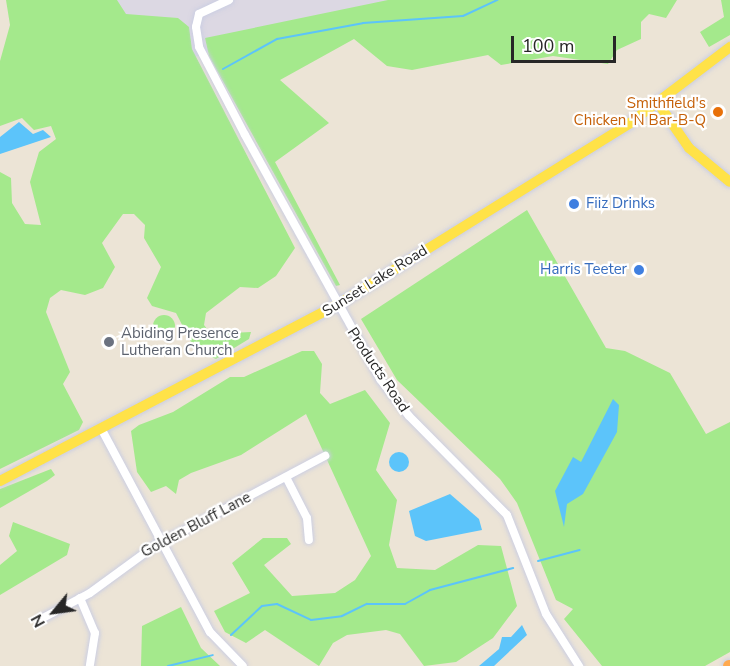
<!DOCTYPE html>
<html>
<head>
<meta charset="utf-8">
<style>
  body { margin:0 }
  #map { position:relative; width:730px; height:666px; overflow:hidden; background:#ece4d6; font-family:"Nunito Sans",sans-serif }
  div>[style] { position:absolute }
  .industrial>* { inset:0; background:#dcd8e3 }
  .green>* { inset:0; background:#a4e98c }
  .round { border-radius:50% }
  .water>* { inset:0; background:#5cc4fa }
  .stream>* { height:2px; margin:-1px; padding:0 1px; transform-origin:1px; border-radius:1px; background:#5cc4fa }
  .roads { filter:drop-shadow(0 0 2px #cbcee2) drop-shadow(0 0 2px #cbcee2) }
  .minor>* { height:8px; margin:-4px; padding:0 4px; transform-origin:4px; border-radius:4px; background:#fff }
  .major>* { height:10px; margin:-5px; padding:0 5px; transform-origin:5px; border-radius:5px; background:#ffe248 }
  .highway>* { height:12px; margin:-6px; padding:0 6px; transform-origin:6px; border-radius:6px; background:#ffa94e }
  .dots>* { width:16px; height:16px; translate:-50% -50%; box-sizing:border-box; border:3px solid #fff; border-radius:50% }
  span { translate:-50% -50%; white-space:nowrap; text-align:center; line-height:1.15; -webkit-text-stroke:4.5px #fff; paint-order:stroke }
  .food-label { font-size:15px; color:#c56008 }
  .right { translate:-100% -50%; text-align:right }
  .shop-label { font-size:15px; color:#366cbe }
  .left { translate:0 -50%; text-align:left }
  .street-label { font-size:15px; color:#272727 }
  .worship-label { font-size:15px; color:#5b616d }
  .north { position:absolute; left:24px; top:582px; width:60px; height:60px; -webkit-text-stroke:4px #fff; paint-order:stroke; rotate:241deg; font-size:16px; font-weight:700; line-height:24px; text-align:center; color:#272727 }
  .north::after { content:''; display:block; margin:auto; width:21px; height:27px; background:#272727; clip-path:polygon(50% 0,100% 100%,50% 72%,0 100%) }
  .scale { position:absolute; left:511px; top:36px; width:105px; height:27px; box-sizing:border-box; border:3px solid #272727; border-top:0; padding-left:8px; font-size:18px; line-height:21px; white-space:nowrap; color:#272727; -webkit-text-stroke:4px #fff; paint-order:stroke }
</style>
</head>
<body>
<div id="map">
  <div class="industrial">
    <div style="clip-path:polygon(84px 0,468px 0,213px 50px,191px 59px)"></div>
  </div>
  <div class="green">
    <div style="clip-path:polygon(6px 0,117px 0,126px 14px,178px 18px,189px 27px,192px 49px,295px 248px,276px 276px,258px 288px,240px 287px,206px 313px,204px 325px,211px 334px,251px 332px,249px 339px,216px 359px,195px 350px,176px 313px,152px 306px,147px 298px,161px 267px,144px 238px,145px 225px,134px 214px,123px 214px,102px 243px,115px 267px,103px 288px,85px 295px,61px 290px,50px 298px,46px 312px,70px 372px,63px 384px,83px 422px,79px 430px,0 469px,0 172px,11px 178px,12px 203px,25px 224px,41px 225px,30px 182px,39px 152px,56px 139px,51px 126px,34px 130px,22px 118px,0 126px,0 61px,10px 25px)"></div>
    <div style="clip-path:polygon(388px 0,677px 0,666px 18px,649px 14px,641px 22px,641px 39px,617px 50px,608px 64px,553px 56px,501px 65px,488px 55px,412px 70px,387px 66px,354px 39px,280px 80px,329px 123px,275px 162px,340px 285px,336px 286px,209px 56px,205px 38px)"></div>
    <div style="clip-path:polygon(721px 0,730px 0,730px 35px,709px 47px,700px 32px,724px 17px)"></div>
    <div style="clip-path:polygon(527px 210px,606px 348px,625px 351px,670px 373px,706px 434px,730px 422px,730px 652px,705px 666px,602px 666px,564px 619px,573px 609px,556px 600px,517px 503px,500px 479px,397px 380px,361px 319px)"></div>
    <div class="round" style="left:153px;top:315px;width:22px;height:22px"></div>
    <div style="clip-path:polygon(302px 351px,314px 351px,322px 364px,320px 393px,330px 404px,365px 390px,390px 423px,376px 470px,397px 500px,389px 545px,397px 568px,435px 570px,478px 545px,501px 546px,517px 606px,493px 638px,456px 662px,424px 666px,400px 634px,386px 630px,347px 635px,333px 643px,319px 666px,265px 630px,246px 643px,225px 632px,214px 611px,250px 593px,232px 563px,263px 538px,287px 538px,291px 544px,264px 565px,292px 596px,335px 593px,355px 580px,371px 556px,306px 414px,241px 455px,191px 473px,179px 480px,176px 494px,166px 486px,151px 492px,137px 472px,131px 431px,139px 425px,173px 412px,230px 377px,244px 377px)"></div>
    <div style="clip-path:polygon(51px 469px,55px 475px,47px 481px,0 508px,0 489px)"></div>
    <div style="clip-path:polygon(13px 522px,70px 544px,67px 555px,0 595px,0 565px,17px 551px,9px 536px)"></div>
    <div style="clip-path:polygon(181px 607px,201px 648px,220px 666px,141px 666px,142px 626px)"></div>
  </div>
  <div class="water">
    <div style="clip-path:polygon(19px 122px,33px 134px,43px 130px,51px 137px,0 154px,0 137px)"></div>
    <div style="clip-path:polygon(613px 399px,619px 405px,617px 432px,583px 494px,567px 504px,564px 527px,555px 491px,573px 457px,581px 462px)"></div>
    <div class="round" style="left:389px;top:452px;width:20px;height:20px"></div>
    <div style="clip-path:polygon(450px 494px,479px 519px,482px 530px,426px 541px,415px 536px,409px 511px)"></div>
    <div style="clip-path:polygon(522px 625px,527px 635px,494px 666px,479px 666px,499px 649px,502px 637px,511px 637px)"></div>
  </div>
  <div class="stream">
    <div style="left:223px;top:69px;width:62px;rotate:-29.1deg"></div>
    <div style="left:277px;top:39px;width:87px;rotate:-10.5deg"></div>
    <div style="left:363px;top:23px;width:100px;rotate:-4deg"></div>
    <div style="left:463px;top:16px;width:38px;rotate:-25deg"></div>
    <div style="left:538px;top:561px;width:43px;rotate:-14.7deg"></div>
    <div style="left:231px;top:635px;width:42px;rotate:-43.1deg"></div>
    <div style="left:262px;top:606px;width:15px;rotate:-8deg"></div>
    <div style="left:277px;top:604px;width:38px;rotate:25deg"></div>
    <div style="left:311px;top:620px;width:31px;rotate:-7deg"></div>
    <div style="left:342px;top:616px;width:28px;rotate:-26deg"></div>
    <div style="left:367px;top:604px;width:38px"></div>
    <div style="left:405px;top:604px;width:29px;rotate:-29deg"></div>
    <div style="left:430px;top:590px;width:86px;rotate:-14.8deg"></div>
    <div style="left:168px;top:666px;width:46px;rotate:-13.7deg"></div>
  </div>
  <div class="roads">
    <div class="minor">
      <div style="left:229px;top:0;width:33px;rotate:155deg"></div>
      <div style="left:199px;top:14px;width:13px;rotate:103deg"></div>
      <div style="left:196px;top:27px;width:20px;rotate:81deg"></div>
      <div style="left:199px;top:47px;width:99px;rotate:62.4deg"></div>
      <div style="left:245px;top:135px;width:279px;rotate:61deg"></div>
      <div style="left:380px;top:379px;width:47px;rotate:51.9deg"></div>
      <div style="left:409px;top:416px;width:139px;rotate:45.3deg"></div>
      <div style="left:507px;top:515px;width:106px;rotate:68.5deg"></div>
      <div style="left:546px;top:614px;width:62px;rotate:57.6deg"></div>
      <div style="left:102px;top:430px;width:229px;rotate:61.9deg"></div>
      <div style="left:210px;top:632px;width:47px;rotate:45.9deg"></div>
      <div style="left:286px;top:477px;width:46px;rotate:62.9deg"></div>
      <div style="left:307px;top:518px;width:22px;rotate:85deg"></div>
      <div style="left:80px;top:598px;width:38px;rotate:67deg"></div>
      <div style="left:95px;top:633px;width:33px;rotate:99deg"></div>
      <div style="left:41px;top:619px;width:55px;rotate:-28deg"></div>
      <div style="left:90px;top:593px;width:78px;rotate:-36.1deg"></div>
      <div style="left:153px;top:547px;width:195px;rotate:-27.9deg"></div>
    </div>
    <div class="major">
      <div style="left:658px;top:103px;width:55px;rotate:55.4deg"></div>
      <div style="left:689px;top:148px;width:53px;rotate:39.7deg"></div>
      <div style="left:0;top:481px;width:380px;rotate:-27.6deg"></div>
      <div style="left:337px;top:305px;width:345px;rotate:-31.8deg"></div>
      <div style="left:630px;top:123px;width:126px;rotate:-37.2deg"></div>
    </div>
    <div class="highway">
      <div style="left:729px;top:666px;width:1px"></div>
    </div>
  </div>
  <div class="dots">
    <div style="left:718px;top:112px;background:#e8710a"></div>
    <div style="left:574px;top:204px;background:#3f7fe0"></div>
    <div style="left:639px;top:270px;background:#3f7fe0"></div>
    <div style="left:109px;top:342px;background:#6b7280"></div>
  </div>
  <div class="food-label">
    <span class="right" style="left:706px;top:112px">Smithfield's<br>Chicken 'N Bar-B-Q</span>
  </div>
  <div class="shop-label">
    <span class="left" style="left:586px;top:204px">Fiiz Drinks</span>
    <span class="right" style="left:627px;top:270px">Harris Teeter</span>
  </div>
  <div class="street-label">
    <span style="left:375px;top:281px;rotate:-32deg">Sunset Lake Road</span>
    <span style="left:378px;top:370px;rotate:56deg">Products Road</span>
    <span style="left:196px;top:525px;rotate:-28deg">Golden Bluff Lane</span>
  </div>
  <div class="worship-label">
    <span class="left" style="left:121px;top:342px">Abiding Presence<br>Lutheran Church</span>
  </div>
  <div class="north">N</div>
  <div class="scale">100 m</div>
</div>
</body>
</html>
